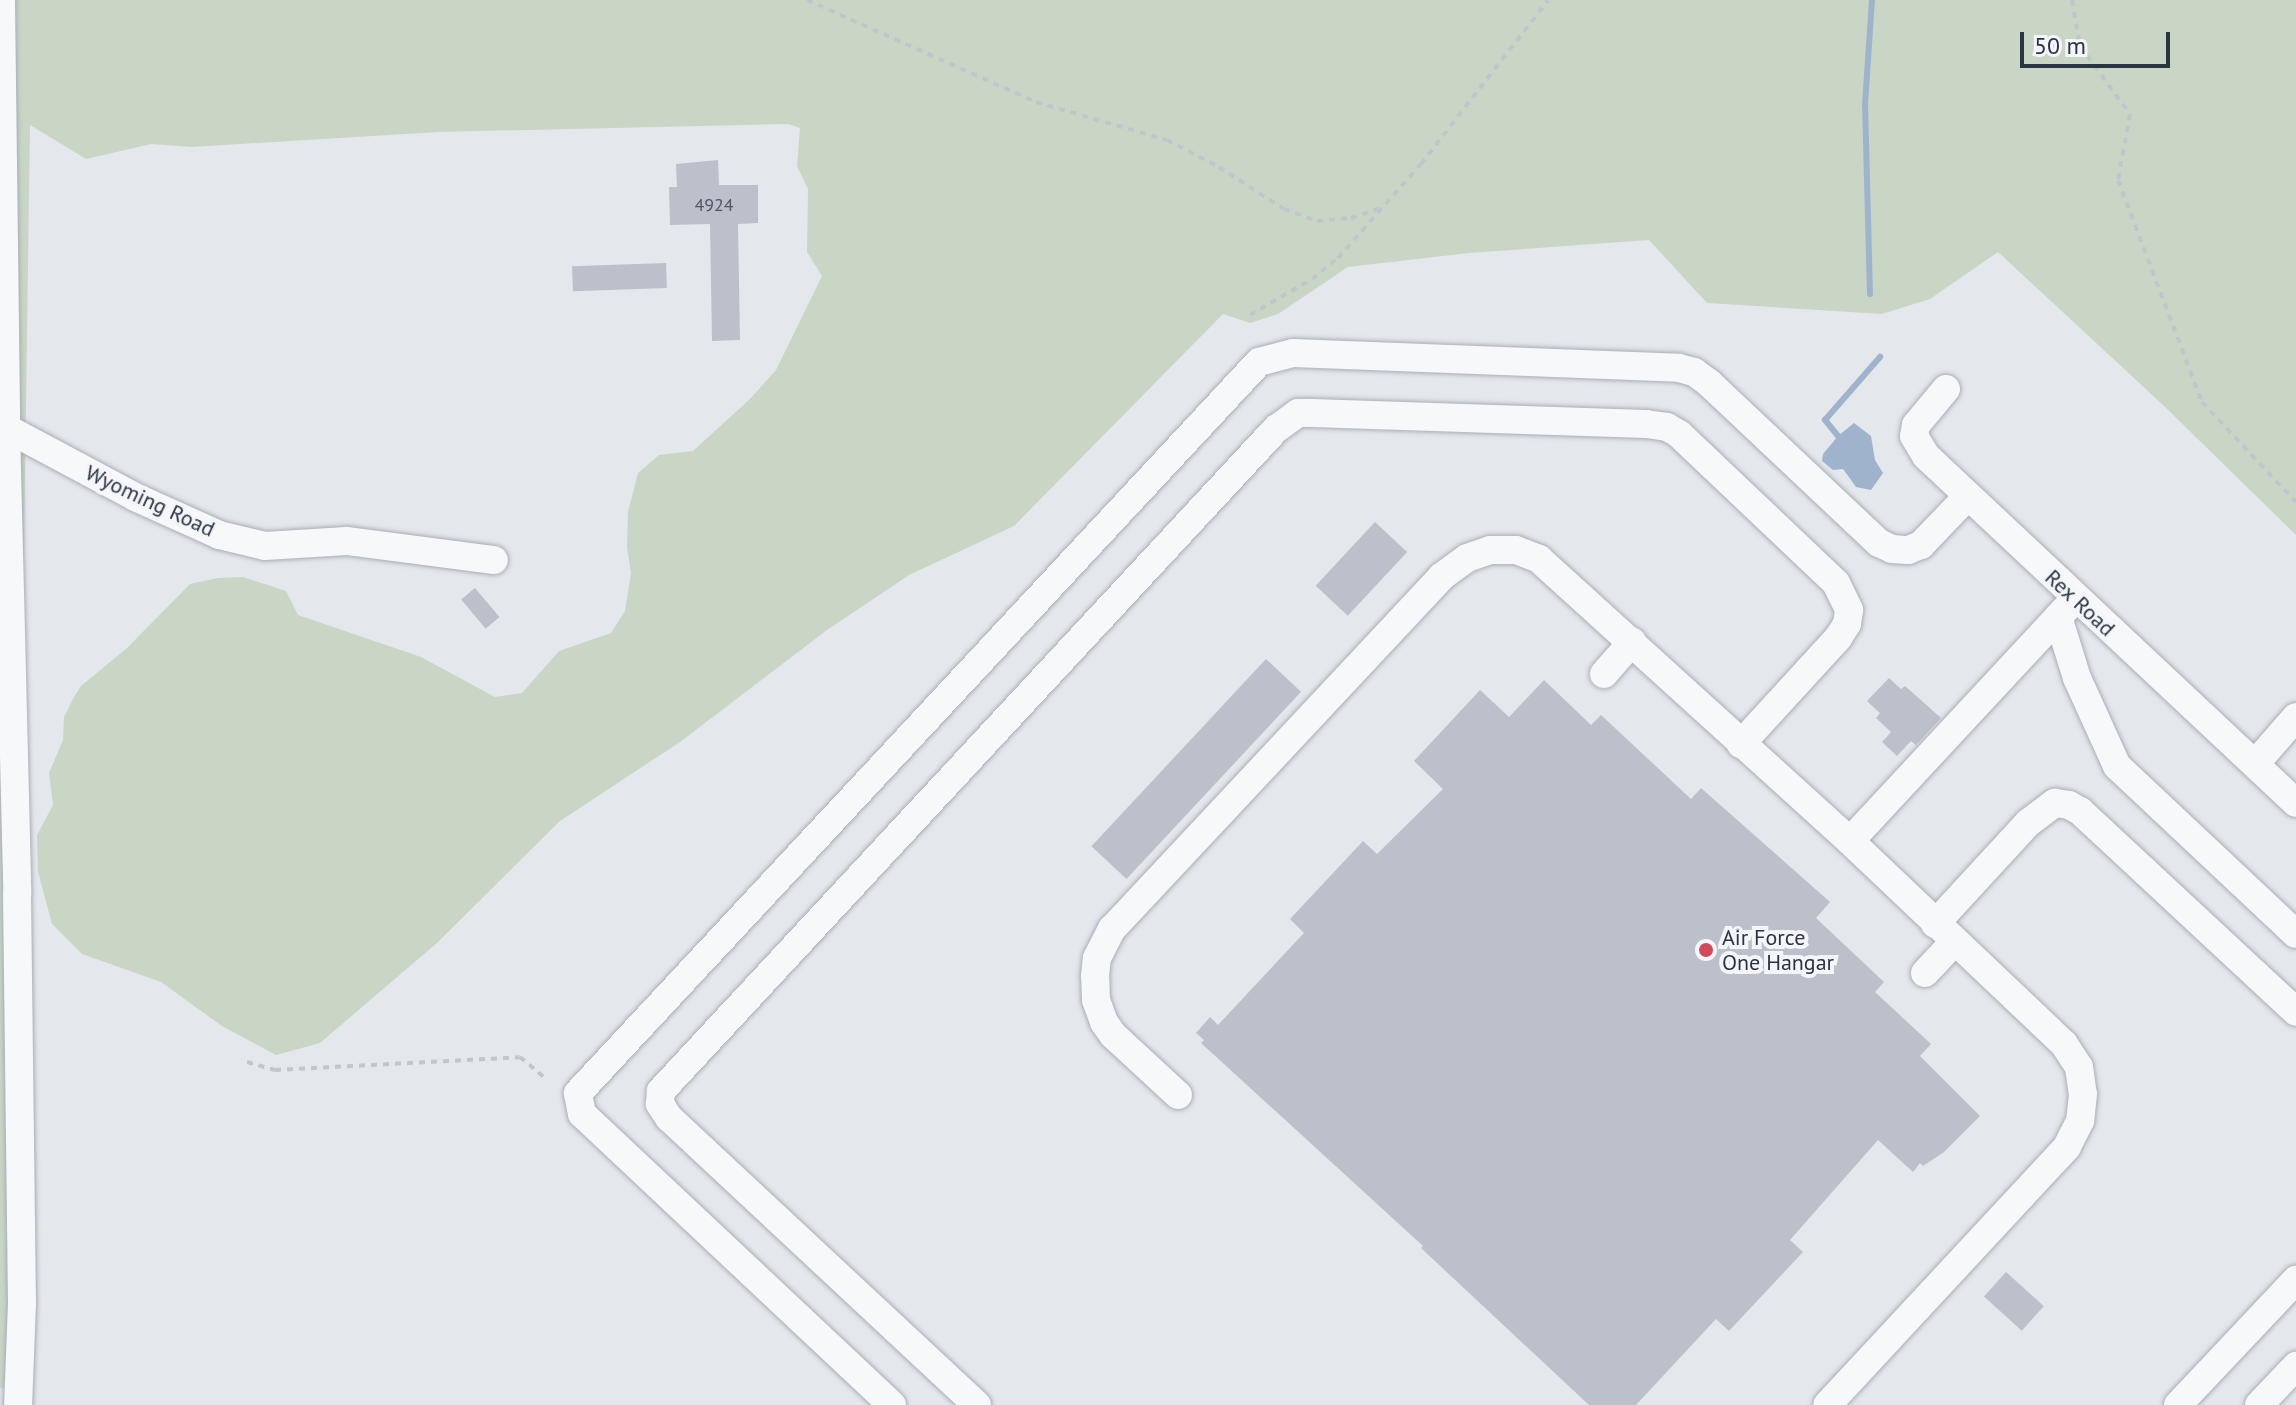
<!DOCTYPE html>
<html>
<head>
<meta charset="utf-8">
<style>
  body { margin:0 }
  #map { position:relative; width:2296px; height:1405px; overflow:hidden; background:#e4e7ec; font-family:"PT Sans",sans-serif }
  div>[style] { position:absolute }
  .green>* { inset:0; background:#c9d6c5 }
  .water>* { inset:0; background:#9fb4cc }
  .stream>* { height:6px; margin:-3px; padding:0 3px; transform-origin:3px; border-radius:3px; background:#9fb4cc }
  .building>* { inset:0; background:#bbc0ca; transform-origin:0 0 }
  .path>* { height:4px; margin-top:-2px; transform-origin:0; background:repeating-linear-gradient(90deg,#c2c5cb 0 6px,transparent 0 12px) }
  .roads { filter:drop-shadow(0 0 2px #a9aeb7) drop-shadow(0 0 2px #a9aeb7) }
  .minor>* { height:28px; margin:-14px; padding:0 14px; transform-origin:14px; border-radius:14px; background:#f7f8fa }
  .dots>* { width:22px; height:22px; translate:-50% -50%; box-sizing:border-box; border:4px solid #f4f6f9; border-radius:50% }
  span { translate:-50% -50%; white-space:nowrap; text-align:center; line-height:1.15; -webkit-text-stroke:8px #f4f6f9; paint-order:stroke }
  .number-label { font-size:18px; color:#4f5766 }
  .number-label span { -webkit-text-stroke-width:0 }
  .street-label { font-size:22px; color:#2b3445 }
  .poi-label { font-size:22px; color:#2b3445 }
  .left { translate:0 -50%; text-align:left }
  .scale { position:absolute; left:2020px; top:32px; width:150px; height:36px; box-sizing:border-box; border:4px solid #2b3445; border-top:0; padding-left:10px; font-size:24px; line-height:28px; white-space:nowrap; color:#2b3445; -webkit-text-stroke:6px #f4f6f9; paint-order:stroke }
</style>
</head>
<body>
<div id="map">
  <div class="green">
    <div style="clip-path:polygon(0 0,2296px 0,2296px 535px,2163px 405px,1998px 252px,1930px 299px,1882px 314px,1707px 303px,1649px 240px,1469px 253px,1348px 267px,1278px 314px,1250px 323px,1223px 314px,1014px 526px,909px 575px,827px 630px,680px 742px,560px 821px,437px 943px,320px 1043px,276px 1055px,222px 1026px,161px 982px,82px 954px,52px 924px,38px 872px,37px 835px,53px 805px,49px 773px,63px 740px,64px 717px,74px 697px,81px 686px,127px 648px,190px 584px,218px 578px,243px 577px,286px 591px,298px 615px,421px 657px,495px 697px,522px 693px,559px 651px,611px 633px,625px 611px,631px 573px,627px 548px,628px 512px,638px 473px,659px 455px,693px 451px,750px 399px,776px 370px,822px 276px,807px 252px,808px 189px,797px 166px,800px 128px,788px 124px,438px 132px,192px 147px,151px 144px,86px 159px,30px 125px,12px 1389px,0 1388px)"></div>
  </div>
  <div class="water">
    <div style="clip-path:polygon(1854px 423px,1871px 436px,1875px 460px,1883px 473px,1871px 490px,1856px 487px,1843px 469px,1833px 470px,1822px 461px,1823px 454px,1838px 436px)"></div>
  </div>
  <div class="stream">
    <div style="left:1870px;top:294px;width:189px;rotate:-91.5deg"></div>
    <div style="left:1865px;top:105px;width:105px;rotate:-86.2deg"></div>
    <div style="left:1838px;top:436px;width:21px;rotate:-129deg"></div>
    <div style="left:1825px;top:420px;width:84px;rotate:-48.9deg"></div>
  </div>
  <div class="building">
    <div style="clip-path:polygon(718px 160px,719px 185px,758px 185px,758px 223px,738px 224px,740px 340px,712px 341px,710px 224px,670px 225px,669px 187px,677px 187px,676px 164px)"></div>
    <div style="left:666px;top:263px;width:25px;height:94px;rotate:88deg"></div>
    <div style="left:1375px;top:522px;width:44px;height:87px;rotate:43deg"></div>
    <div style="left:475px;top:588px;width:38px;height:18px;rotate:50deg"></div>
    <div style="left:1266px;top:659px;width:48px;height:256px;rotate:43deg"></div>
    <div style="clip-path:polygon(1889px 678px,1901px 689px,1905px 686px,1941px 718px,1916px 745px,1911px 741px,1897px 756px,1882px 742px,1891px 732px,1876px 718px,1880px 713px,1867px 701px)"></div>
    <div style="clip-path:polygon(1544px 680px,1591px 725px,1601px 715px,1691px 799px,1701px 788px,1830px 902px,1816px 918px,1884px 982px,1875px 992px,1931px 1044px,1920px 1056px,1980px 1116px,1944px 1152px,1923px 1166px,1920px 1163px,1913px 1172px,1878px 1140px,1790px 1240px,1803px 1252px,1729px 1331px,1716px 1319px,1636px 1405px,1589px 1405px,1421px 1248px,1423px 1246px,1201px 1043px,1204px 1040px,1196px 1033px,1210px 1017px,1218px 1025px,1304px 933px,1290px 919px,1363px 841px,1377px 854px,1443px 789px,1414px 761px,1480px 690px,1509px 717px)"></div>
    <div style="left:2006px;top:1272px;width:51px;height:33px;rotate:42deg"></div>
  </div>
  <div class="path">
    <div style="left:807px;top:0;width:251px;rotate:24deg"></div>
    <div style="left:1036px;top:102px;width:136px;rotate:16.2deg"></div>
    <div style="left:1167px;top:140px;width:59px;rotate:27.4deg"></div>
    <div style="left:1219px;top:167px;width:77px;rotate:32.9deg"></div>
    <div style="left:1284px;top:209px;width:35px;rotate:20deg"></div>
    <div style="left:1317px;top:221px;width:34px;rotate:-5deg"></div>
    <div style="left:1351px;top:218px;width:36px;rotate:-18deg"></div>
    <div style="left:2072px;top:0;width:47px;rotate:80.1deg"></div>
    <div style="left:2080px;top:46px;width:84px;rotate:53.7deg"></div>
    <div style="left:2130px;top:114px;width:67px;rotate:100.3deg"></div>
    <div style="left:2118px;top:180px;width:237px;rotate:69.3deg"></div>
    <div style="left:2202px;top:402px;width:137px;rotate:46.8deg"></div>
    <div style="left:1250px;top:315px;width:72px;rotate:-30.1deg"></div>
    <div style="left:1312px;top:279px;width:33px;rotate:-39deg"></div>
    <div style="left:1338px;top:258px;width:125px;rotate:-48.6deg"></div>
    <div style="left:1421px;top:164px;width:207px;rotate:-52.2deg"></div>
    <div style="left:247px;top:1062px;width:29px;rotate:16deg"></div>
    <div style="left:275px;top:1070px;width:245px;rotate:-3deg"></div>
    <div style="left:520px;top:1057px;width:35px;rotate:40deg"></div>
  </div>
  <div class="roads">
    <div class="minor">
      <div style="left:1px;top:0;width:428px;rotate:89.3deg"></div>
      <div style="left:6px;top:428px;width:466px;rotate:88.6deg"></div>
      <div style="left:17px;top:894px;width:409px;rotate:89.3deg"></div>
      <div style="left:22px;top:1303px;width:102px;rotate:92.2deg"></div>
      <div style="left:1946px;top:389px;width:47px;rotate:129.8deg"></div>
      <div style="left:1916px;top:425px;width:11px;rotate:100deg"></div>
      <div style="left:1914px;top:436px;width:23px;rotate:59deg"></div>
      <div style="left:1926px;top:456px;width:507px;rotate:43.16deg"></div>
      <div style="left:6px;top:428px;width:146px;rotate:28.1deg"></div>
      <div style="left:135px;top:497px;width:92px;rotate:24.3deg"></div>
      <div style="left:219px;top:535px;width:47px;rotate:13.4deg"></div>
      <div style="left:265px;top:546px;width:82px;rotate:-3.5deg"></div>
      <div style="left:347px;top:541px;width:148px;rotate:7.4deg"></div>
      <div style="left:2058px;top:617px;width:64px;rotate:72.7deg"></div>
      <div style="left:2077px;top:678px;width:97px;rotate:65.6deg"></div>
      <div style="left:2117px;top:766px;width:245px;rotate:43.2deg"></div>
      <div style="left:1604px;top:674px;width:43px;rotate:-48.8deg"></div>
      <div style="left:2255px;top:764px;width:62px;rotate:-48.9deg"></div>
      <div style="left:1850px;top:841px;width:322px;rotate:-47.1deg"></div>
      <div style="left:1935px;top:924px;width:137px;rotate:-47.4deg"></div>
      <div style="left:2028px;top:823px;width:34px;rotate:-37deg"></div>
      <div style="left:2055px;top:803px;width:14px;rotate:8deg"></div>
      <div style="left:2069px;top:805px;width:13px;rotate:29deg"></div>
      <div style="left:2080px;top:811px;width:295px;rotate:42.9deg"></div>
      <div style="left:1925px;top:973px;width:42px;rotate:-46.9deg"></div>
      <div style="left:1178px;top:1095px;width:88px;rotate:-137.3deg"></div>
      <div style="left:1113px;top:1035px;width:16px;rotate:-125deg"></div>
      <div style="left:1104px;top:1022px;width:23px;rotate:-110deg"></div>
      <div style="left:1096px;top:1000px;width:24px;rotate:-92deg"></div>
      <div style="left:1095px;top:976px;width:18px;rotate:-84deg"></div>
      <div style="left:1097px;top:958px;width:33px;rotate:-63deg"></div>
      <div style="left:1112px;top:929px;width:482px;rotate:-46.9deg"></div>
      <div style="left:1441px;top:577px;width:32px;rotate:-36deg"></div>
      <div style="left:1467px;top:558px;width:24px;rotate:-19deg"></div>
      <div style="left:1490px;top:550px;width:26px"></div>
      <div style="left:1516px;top:550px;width:25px;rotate:21deg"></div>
      <div style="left:1539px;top:559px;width:420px;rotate:42.2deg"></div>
      <div style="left:1850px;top:841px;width:295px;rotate:43.5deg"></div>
      <div style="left:2064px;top:1044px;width:27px;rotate:57deg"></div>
      <div style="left:2079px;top:1067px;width:27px;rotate:82deg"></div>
      <div style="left:2083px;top:1094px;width:27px;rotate:96deg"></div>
      <div style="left:2080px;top:1121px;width:29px;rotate:117deg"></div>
      <div style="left:2067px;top:1147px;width:352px;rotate:132.9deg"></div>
      <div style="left:892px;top:1405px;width:425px;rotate:-136.8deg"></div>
      <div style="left:582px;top:1114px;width:21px;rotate:-101deg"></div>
      <div style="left:578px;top:1093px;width:999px;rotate:-47.03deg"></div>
      <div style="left:1259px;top:362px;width:35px;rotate:-15deg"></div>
      <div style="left:1293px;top:353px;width:386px;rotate:2.2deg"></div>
      <div style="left:1679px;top:368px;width:16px;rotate:15deg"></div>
      <div style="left:1694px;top:372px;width:19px;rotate:36deg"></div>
      <div style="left:1709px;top:383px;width:233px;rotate:43.3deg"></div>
      <div style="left:1879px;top:543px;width:14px;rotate:25deg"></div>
      <div style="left:1892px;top:549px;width:16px;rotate:4deg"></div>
      <div style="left:1908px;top:550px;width:14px;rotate:-21deg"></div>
      <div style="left:1921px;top:545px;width:68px;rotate:-46.2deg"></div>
      <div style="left:977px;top:1405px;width:421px;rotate:-137deg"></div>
      <div style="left:669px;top:1118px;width:17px;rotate:-123deg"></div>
      <div style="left:660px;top:1104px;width:13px;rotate:-86deg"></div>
      <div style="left:661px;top:1091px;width:904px;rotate:-47.11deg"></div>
      <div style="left:1276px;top:429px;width:27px;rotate:-36deg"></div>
      <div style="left:1298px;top:413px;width:14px"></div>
      <div style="left:1312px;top:413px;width:334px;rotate:1.9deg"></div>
      <div style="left:1646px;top:424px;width:21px;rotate:8deg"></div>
      <div style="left:1667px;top:427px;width:14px;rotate:30deg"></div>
      <div style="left:1679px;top:434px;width:216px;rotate:43.5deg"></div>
      <div style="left:1836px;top:583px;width:30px;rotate:64deg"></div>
      <div style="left:1849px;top:610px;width:14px;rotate:98deg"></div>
      <div style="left:1847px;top:624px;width:17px;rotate:123deg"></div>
      <div style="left:1838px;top:638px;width:144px;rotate:132.5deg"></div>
      <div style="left:2178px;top:1405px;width:172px;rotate:-46.7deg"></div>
      <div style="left:2259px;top:1405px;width:54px;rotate:-46.5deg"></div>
    </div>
  </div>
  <div class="dots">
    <div style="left:1706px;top:950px;background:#d1495b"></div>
  </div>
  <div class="number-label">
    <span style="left:714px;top:205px">4924</span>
  </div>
  <div class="street-label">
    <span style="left:150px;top:501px;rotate:25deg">Wyoming Road</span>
    <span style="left:2080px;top:603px;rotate:43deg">Rex Road</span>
  </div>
  <div class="poi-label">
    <span class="left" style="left:1722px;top:950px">Air Force<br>One Hangar</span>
  </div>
  <div class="scale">50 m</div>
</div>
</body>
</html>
